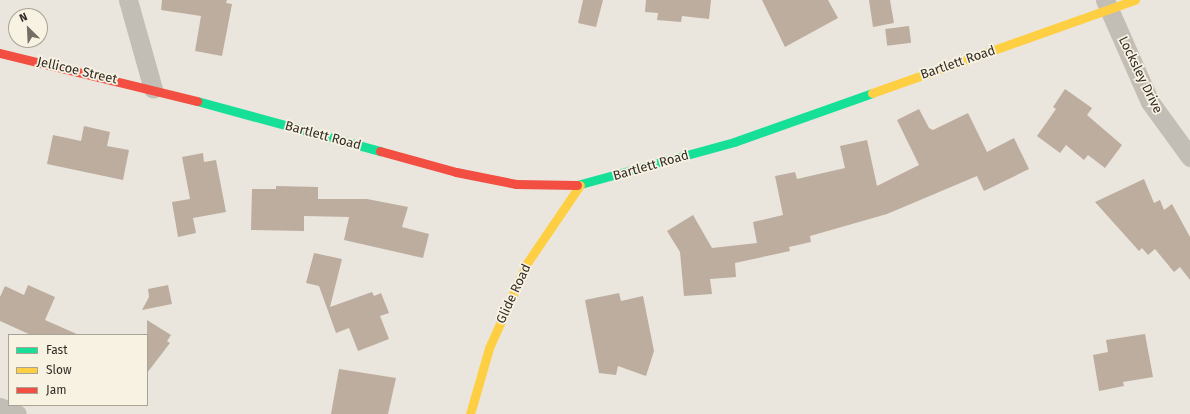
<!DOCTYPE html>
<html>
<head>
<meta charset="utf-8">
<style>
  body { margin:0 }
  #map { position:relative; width:1190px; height:414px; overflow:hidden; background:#eae6dd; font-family:"Fira Sans",sans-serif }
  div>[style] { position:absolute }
  .building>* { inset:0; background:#bdad9e; transform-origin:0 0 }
  .street>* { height:19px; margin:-9.5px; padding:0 9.5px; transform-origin:9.5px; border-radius:9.5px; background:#c2beb6 }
  .fast>* { height:9px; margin:-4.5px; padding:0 4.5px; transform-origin:4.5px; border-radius:4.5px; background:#16e098 }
  .slow>* { height:9px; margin:-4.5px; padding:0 4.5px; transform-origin:4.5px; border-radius:4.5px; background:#ffcf43 }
  .jam>* { height:9px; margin:-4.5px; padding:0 4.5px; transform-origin:4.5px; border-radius:4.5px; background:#f24e42 }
  span { translate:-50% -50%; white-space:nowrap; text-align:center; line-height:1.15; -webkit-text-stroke:3.5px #f8f2e3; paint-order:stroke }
  .street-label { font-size:13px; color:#322c25 }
  .legend { position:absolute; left:8px; top:334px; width:140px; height:72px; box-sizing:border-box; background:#f8f2e3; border:1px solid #a9a397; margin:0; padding:5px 7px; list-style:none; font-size:12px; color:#322c25 }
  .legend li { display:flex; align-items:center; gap:8px; height:20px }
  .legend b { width:20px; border:1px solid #a9a397 }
  .north { position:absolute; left:8px; top:8px; width:40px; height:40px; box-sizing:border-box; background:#f8f2e3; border:1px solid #a9a397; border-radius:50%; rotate:336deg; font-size:11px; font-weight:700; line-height:16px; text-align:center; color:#322c25 }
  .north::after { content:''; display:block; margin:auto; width:14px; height:18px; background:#726d65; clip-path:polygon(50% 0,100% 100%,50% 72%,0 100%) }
</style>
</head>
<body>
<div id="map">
  <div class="building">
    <div style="clip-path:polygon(162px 0,227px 0,226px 3px,232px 4px,222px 56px,195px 51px,201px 16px,161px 10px)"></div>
    <div style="clip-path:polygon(583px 0,603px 0,596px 27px,578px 23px)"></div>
    <div style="clip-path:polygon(646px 0,711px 0,709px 19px,682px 16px,681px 22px,657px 20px,658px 13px,645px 12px)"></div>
    <div style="clip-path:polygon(762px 0,828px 0,838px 18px,785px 47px)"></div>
    <div style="clip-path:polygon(869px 0,890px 0,894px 23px,873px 27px)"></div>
    <div style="left:909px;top:26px;width:17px;height:24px;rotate:83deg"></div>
    <div style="clip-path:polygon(1065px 89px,1092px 108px,1087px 115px,1122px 145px,1105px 168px,1088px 155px,1084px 160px,1066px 145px,1060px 153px,1037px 136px,1056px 109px,1053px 107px)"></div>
    <div style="clip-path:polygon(919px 109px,929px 128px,933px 130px,968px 113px,987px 152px,1014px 138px,1029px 169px,984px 191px,977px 176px,887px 214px,810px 236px,811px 242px,789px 247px,790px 251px,735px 263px,736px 277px,710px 279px,712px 294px,684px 296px,680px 252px,667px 231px,693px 215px,712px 248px,757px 243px,753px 222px,783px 215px,775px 176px,795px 172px,797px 179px,845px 168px,840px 146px,867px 140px,877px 186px,919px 165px,897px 120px)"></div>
    <div style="clip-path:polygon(84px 126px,110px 132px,107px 146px,129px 150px,123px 180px,47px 164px,53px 135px,81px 141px)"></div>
    <div style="clip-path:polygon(203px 153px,204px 162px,216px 160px,226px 212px,193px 218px,196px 233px,178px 237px,172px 202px,190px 199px,182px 157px)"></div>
    <div style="clip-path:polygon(1144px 179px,1154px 203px,1160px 200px,1164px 210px,1172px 204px,1190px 237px,1190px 280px,1180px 267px,1174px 272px,1155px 249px,1148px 255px,1142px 248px,1139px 251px,1095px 202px)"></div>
    <div style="clip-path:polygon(276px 186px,318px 187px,318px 199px,367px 199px,408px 207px,402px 227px,429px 234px,423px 258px,344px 240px,349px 217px,304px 216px,304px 231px,251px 230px,252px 189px,276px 189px)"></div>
    <div style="clip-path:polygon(314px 253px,342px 259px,330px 307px,372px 292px,374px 296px,381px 293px,389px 313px,380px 316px,389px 339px,358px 351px,349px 328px,336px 333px,319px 286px,306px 283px)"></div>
    <div style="clip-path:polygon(28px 285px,55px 297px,45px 320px,79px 335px,31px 335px,0 321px,0 297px,5px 286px,24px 295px)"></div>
    <div style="clip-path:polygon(168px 285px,172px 304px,142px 310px,149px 297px,148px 289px)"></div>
    <div style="clip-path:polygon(619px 293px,621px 301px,643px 296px,654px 351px,646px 376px,618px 366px,616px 375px,599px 373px,585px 300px)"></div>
    <div style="clip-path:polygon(147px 320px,171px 335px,167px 341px,170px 343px,147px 373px)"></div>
    <div style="clip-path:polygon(1145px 334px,1153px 377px,1123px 382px,1124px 386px,1099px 391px,1093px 355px,1108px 352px,1106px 340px)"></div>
    <div style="clip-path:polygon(339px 369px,396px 378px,388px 414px,331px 414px)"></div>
  </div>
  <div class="street">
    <div style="left:128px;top:0;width:92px;rotate:74.3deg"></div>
    <div style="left:1105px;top:0;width:111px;rotate:66.2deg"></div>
    <div style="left:1150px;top:102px;width:68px;rotate:54deg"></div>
    <div style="left:0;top:407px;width:18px;rotate:22deg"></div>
  </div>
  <div class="fast">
    <div style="left:197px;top:101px;width:190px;rotate:15.3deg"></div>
    <div style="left:577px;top:185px;width:163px;rotate:-15.3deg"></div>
    <div style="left:734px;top:142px;width:146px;rotate:-19.5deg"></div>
  </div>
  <div class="slow">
    <div style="left:872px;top:93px;width:279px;rotate:-19.5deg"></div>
    <div style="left:470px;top:414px;width:69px;rotate:-73.9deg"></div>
    <div style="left:489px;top:348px;width:93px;rotate:-65.9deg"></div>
    <div style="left:527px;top:263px;width:94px;rotate:-55.8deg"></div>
  </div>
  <div class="jam">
    <div style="left:0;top:53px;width:203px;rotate:13.7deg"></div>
    <div style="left:380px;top:151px;width:79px;rotate:15.4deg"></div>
    <div style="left:456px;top:172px;width:61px;rotate:11.3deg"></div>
    <div style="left:516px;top:184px;width:61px;rotate:0.9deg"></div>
  </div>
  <div class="street-label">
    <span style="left:958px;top:63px;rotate:-19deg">Bartlett Road</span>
    <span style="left:77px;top:71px;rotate:13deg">Jellicoe Street</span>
    <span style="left:1140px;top:75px;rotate:64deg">Locksley Drive</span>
    <span style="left:323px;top:136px;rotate:15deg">Bartlett Road</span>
    <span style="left:651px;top:166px;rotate:-16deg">Bartlett Road</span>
    <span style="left:514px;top:294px;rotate:-65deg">Glide Road</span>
  </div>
  <ul class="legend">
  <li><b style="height:5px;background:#16e098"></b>Fast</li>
  <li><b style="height:5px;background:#ffcf43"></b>Slow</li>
  <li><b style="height:5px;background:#f24e42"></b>Jam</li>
  </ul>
  <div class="north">N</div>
</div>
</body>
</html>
